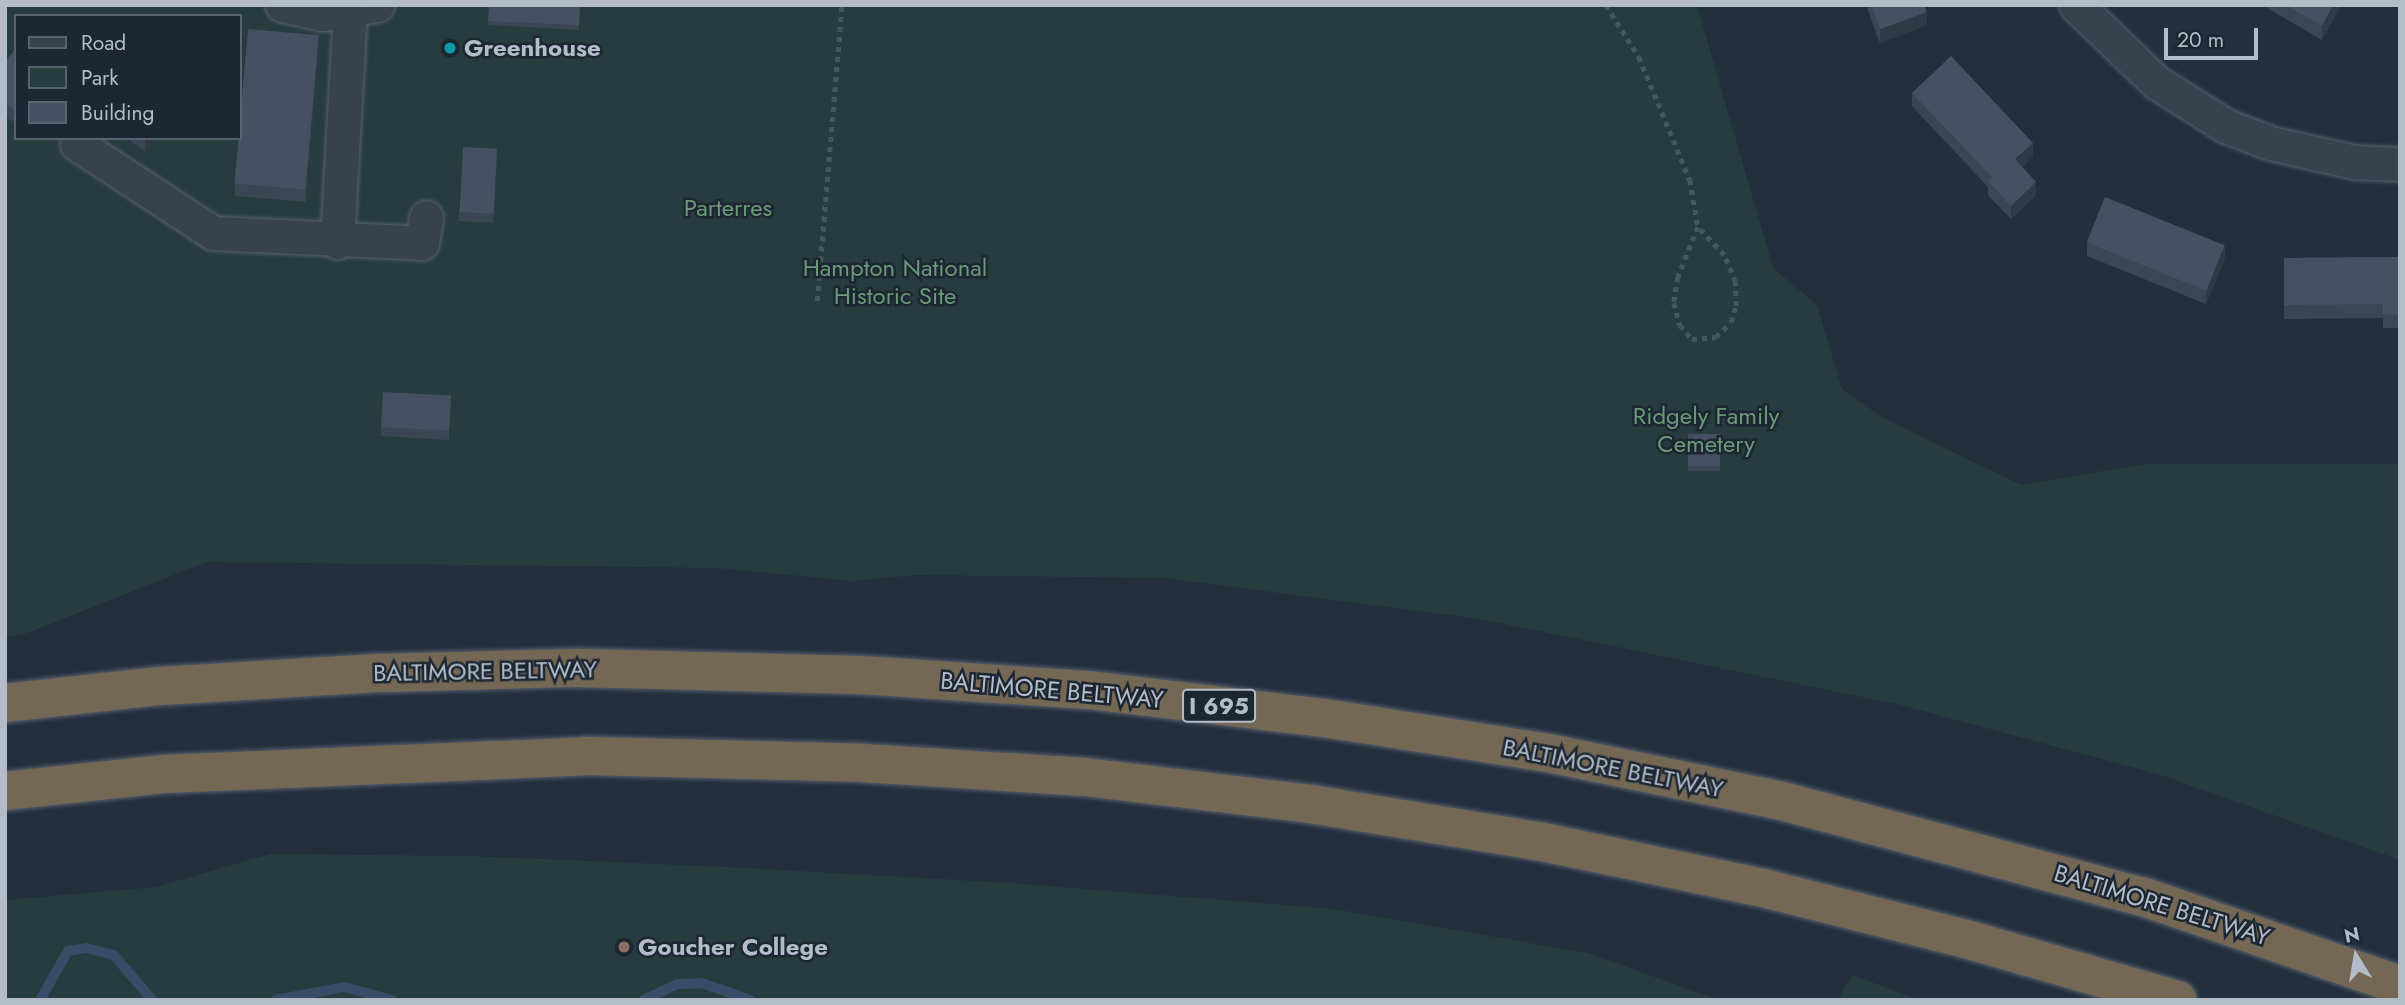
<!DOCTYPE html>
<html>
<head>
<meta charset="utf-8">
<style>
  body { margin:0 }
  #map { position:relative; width:2405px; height:1005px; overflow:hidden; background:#242f3e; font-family:Jost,sans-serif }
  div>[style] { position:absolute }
  .green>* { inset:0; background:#263c3f }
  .stream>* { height:10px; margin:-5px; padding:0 5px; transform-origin:5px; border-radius:5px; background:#394c67 }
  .path>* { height:4.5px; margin-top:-2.25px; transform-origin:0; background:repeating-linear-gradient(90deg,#44595c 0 5px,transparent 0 10px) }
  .roads { filter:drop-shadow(0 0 2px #565f6c) drop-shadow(0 0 2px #565f6c) }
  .minor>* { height:33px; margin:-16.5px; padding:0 16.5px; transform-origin:16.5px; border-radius:16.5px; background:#38414e }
  .highway>* { height:38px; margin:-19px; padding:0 19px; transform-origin:19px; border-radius:19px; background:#746855 }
  .wall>* { inset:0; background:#3b4654; transform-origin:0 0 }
  .shaded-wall>* { inset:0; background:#303945 }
  .building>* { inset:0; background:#455162; transform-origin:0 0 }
  .dots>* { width:19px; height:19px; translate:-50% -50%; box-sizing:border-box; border:4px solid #1d2633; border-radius:50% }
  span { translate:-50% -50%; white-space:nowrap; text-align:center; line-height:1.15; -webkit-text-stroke:5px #1d2633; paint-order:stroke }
  .shield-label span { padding:2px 5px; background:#1d2633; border:2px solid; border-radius:5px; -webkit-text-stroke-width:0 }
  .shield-label { font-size:23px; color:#b4bcc9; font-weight:700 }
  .poi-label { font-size:24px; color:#b4bcc9; font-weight:700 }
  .left { translate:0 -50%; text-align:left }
  .park-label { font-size:24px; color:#6b9a76 }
  .street-label { font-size:24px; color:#b4bcc9 }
  .frame { position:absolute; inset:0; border:7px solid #b4bcc9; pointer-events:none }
  .legend { position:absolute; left:14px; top:14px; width:228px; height:126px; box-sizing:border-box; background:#1d2633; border:2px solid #59626f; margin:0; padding:9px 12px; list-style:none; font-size:21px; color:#b4bcc9 }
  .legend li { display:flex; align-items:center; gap:14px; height:35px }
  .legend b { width:35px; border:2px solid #59626f }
  .north { position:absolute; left:2321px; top:921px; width:70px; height:70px; -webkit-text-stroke:5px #1d2633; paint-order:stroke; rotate:349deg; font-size:19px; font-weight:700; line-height:28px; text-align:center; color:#b4bcc9 }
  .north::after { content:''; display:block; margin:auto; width:24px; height:32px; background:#b4bcc9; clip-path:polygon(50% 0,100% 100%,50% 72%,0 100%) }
  .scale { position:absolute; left:2164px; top:28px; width:94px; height:32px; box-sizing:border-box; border:4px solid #b4bcc9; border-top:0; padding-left:9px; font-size:21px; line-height:24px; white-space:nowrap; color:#b4bcc9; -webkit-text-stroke:5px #1d2633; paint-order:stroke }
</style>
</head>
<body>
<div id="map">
  <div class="green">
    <div style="clip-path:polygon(evenodd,5px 5px,1697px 5px,1773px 268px,1817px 305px,1842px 389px,1883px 418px,2021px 485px,2144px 464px,2400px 464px,2400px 860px,2161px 775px,1901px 705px,1480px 619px,1165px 578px,917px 575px,851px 581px,717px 568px,207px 562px,27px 633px,5px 637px,5px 5px,16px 16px,240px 16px,240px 138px,16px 138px,16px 16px)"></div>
    <div style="clip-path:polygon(270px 854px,471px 856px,727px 867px,1011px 883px,1334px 909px,1588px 953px,1718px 1000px,5px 1000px,5px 900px,156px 887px)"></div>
    <div style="clip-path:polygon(1853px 975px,1918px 1000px,1837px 1000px)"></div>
  </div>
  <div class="stream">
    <div style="left:40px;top:1000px;width:56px;rotate:-60.3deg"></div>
    <div style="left:68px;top:951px;width:18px;rotate:-9deg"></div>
    <div style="left:86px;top:948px;width:29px;rotate:14deg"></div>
    <div style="left:114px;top:955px;width:59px;rotate:49.8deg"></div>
    <div style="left:276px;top:1000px;width:69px;rotate:-10.8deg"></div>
    <div style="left:344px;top:987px;width:50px;rotate:15.2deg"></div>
    <div style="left:643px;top:1000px;width:38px;rotate:-25deg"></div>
    <div style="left:678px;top:984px;width:24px;rotate:-2deg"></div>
    <div style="left:702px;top:983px;width:51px;rotate:19.5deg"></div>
  </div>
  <div class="path">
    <div style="left:1606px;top:5px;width:62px;rotate:57.6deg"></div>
    <div style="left:1639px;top:57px;width:133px;rotate:67.5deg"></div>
    <div style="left:1690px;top:180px;width:48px;rotate:80.3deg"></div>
    <div style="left:1698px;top:227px;width:54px;rotate:111.8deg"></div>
    <div style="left:1678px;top:277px;width:26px;rotate:99deg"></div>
    <div style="left:1674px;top:303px;width:23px;rotate:75deg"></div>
    <div style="left:1680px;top:325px;width:18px;rotate:49deg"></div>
    <div style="left:1692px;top:339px;width:24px;rotate:-5deg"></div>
    <div style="left:1716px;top:337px;width:21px;rotate:-45deg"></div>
    <div style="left:1731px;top:322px;width:17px;rotate:-73deg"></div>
    <div style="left:1736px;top:306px;width:24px;rotate:-92deg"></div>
    <div style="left:1735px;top:282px;width:29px;rotate:-112deg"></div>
    <div style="left:1724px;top:255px;width:38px;rotate:-133deg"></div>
    <div style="left:817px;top:301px;width:297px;rotate:-85.2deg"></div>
  </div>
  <div class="roads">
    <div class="minor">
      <div style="left:282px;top:5px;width:41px;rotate:12.7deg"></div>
      <div style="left:322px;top:14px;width:56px;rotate:-9.3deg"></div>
      <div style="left:2076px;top:5px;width:111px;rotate:43.9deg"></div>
      <div style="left:2156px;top:82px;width:83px;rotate:32.2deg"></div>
      <div style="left:2226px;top:126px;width:47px;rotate:21.1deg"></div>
      <div style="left:2270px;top:143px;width:86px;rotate:12.7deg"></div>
      <div style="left:2354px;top:162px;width:46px;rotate:2.5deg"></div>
      <div style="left:77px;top:144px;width:163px;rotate:33.2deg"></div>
      <div style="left:213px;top:233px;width:209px;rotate:2.7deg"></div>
      <div style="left:422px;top:243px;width:26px;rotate:-81deg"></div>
      <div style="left:337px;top:242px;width:229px;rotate:-86.8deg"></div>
    </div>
    <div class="highway">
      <div style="left:5px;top:703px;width:156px;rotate:-6.3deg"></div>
      <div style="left:160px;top:686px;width:222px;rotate:-3.4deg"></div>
      <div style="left:382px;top:673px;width:196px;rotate:-1.5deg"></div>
      <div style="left:578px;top:668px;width:283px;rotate:1.4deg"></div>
      <div style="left:861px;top:675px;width:228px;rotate:3.8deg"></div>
      <div style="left:1089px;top:690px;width:237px;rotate:6.8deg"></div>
      <div style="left:1324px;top:718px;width:232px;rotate:8.9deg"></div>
      <div style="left:1553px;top:754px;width:234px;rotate:11.6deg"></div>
      <div style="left:1782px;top:801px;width:375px;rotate:14.9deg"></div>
      <div style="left:2144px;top:897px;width:271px;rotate:19deg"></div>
      <div style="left:5px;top:791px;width:161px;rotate:-6.1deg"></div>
      <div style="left:165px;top:774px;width:421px;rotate:-2.4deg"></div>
      <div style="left:586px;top:756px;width:277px;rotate:1.4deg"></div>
      <div style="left:863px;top:763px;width:222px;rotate:3.6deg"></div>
      <div style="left:1085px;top:777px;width:228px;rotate:6.8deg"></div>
      <div style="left:1311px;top:804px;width:230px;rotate:9.3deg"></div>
      <div style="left:1538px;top:841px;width:234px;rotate:11.8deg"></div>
      <div style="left:1767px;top:889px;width:205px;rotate:14.1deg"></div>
      <div style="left:1966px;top:939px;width:220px;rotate:16.1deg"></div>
    </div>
  </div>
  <div class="wall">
    <div style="clip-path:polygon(489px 5px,580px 5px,579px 30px,488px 25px)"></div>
    <div style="clip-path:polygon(1866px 5px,1924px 5px,1927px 25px,1880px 43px)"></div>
    <div style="clip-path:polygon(2262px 5px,2341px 5px,2322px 40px)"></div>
    <div style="clip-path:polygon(16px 48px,16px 123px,5px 117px,5px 62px)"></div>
    <div style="clip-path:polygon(319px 49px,306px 202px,235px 196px,235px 183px)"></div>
    <div style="clip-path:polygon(1912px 93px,2033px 156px,2022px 167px,2036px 195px,2011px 219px,1988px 195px,1988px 187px,1912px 106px)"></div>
    <div style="clip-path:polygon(126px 138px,154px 138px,145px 151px)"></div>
    <div style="clip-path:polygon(497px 159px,493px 223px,459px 221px,459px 212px)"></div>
    <div style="clip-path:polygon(2087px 243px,2225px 258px,2206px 304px,2087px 256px)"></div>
    <div style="clip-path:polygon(2400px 257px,2400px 328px,2383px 328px,2383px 318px,2284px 319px,2284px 258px)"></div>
    <div style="clip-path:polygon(451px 396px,449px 440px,381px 436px,381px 427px)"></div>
    <div style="left:1688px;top:434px;width:32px;height:37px"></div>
  </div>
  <div class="shaded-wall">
    <div style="clip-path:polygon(2333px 5px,2341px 5px,2322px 40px,2322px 26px)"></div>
    <div style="clip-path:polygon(1927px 12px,1927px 25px,1880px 43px,1880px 29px)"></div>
    <div style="clip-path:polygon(319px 35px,319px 49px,306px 202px,306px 189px)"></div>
    <div style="clip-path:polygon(146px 138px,154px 138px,145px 151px,145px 139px)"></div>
    <div style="clip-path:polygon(2033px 143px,2033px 156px,2015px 173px,2015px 159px)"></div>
    <div style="clip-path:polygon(2036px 182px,2036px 195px,2011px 219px,2011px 206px)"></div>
    <div style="clip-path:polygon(2225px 245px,2225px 258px,2206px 304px,2206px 291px)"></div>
  </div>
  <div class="building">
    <div style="clip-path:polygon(489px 5px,580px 5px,579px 25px,488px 21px)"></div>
    <div style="clip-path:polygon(1871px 5px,1924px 5px,1927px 12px,1880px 29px)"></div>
    <div style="clip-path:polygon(2286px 5px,2333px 5px,2322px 26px)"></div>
    <div style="left:248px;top:29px;width:71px;height:155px;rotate:5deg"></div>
    <div style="clip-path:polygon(16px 48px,16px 111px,5px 104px,5px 62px)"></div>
    <div style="clip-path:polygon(1951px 56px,2033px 143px,2015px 159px,2036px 182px,2011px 206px,1988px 181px,1992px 177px,1912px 93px)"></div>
    <div style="left:463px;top:147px;width:34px;height:65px;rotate:3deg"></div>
    <div style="left:2105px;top:197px;width:129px;height:49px;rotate:22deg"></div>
    <div style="clip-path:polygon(2400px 257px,2400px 314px,2383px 315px,2383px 304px,2284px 305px,2284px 258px)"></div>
    <div style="left:383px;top:392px;width:68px;height:35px;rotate:3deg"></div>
    <div style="left:1688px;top:434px;width:32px;height:32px"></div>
  </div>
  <div class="dots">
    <div style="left:450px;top:48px;background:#0f9aa8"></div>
    <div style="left:624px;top:947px;background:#8d6e63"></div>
  </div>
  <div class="shield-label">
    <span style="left:1219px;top:706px">I 695</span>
  </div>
  <div class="poi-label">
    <span class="left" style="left:464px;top:48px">Greenhouse</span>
    <span class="left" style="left:638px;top:947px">Goucher College</span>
  </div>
  <div class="park-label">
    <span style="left:728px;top:208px">Parterres</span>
    <span style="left:895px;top:282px">Hampton National<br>Historic Site</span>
    <span style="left:1706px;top:430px">Ridgely Family<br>Cemetery</span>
  </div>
  <div class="street-label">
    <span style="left:485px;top:671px;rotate:-1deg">BALTIMORE BELTWAY</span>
    <span style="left:1052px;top:690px;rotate:5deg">BALTIMORE BELTWAY</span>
    <span style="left:1613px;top:768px;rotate:11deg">BALTIMORE BELTWAY</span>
    <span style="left:2162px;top:905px;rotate:17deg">BALTIMORE BELTWAY</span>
  </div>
  <div class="frame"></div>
  <ul class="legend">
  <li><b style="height:9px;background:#38414e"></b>Road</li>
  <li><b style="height:19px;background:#263c3f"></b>Park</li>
  <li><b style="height:19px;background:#455162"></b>Building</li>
  </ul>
  <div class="north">N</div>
  <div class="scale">20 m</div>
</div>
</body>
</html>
